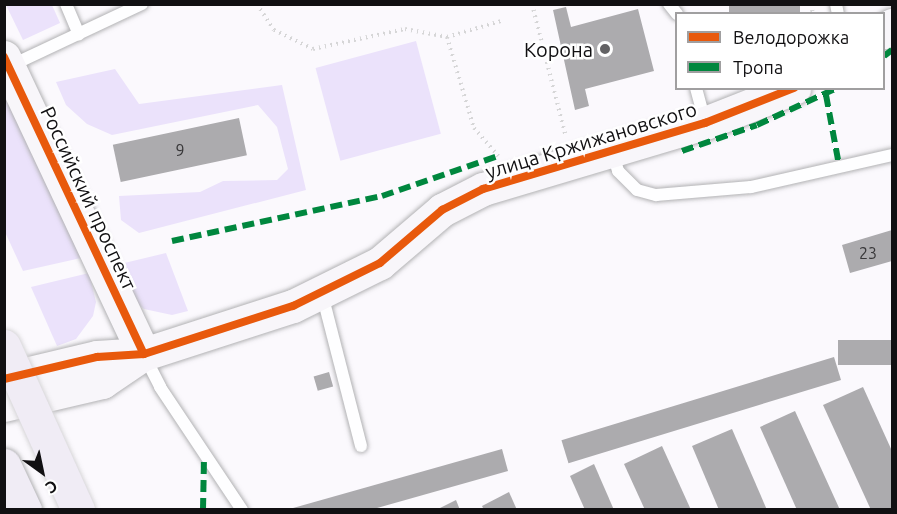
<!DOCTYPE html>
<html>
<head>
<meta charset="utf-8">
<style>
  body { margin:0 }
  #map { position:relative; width:897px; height:514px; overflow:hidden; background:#fbf9fd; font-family:Ubuntu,sans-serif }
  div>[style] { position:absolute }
  .green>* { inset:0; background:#ebe2fb; transform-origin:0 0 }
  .building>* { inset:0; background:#acabae; transform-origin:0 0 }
  .path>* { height:4px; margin-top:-2px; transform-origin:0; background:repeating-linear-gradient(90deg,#d6d6d7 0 1.5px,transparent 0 6px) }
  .roads { filter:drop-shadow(0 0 2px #b2b2b4) drop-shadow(0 0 2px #b2b2b4) }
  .lane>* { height:12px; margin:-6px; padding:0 6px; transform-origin:6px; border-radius:6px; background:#fefeff }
  .secondary>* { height:33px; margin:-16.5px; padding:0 16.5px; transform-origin:16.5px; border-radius:16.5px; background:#f8f6fa }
  .primary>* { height:33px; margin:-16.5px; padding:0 16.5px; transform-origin:16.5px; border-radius:16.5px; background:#f0ecf5 }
  .bridges { filter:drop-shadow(0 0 2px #d7d6d8) drop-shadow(0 0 2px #d7d6d8) }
  .primary-bridge>* { height:33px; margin:-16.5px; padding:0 16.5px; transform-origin:16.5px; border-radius:16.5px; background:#f0ecf5 }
  .quiet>* { height:6px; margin-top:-3px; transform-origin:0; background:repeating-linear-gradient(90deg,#00873e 0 12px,transparent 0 18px) }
  .cycleway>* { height:8px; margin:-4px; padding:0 4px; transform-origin:4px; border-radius:4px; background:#e8590c }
  .dots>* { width:16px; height:16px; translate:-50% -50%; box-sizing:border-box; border:3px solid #fff; border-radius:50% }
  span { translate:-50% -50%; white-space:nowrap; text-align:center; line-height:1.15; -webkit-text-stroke:5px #fff; paint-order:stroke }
  .number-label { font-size:16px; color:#383739 }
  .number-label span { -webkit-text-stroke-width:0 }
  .poi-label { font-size:20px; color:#111012 }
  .right { translate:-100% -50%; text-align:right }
  .street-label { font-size:20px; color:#111012 }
  .frame { position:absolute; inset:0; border:6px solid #111012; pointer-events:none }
  .legend { position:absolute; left:675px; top:12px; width:210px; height:78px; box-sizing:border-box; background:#fff; border:2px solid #a09fa0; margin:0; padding:8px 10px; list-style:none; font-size:18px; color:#111012 }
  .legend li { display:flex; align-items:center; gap:12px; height:30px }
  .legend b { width:30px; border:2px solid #a09fa0 }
  .north { position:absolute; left:12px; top:442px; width:60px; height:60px; -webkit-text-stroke:4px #fff; paint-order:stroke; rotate:147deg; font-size:16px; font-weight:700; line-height:24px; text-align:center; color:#111012 }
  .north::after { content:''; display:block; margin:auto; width:21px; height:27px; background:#111012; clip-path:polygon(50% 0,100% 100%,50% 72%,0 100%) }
</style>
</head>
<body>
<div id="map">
  <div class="green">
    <div style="clip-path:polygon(6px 5px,52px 5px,60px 23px,23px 40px)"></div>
    <div style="left:416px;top:41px;width:96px;height:104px;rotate:75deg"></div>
    <div style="clip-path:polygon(115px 69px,139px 104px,282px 85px,306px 190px,139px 233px,121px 220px,119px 196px,200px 192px,223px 181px,277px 180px,288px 169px,277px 127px,258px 105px,112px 135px,87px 124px,66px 105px,56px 82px)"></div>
    <div style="clip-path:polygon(4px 92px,81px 258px,23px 271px,5px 232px)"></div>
    <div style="clip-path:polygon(166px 253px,188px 311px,172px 315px,144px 309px,133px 300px,116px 265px)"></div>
    <div style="clip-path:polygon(89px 273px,96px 302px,93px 316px,76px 339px,57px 346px,31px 287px)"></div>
  </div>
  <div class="building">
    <div style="left:729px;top:4px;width:71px;height:10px"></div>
    <div style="clip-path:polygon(566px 7px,571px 27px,638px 9px,654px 71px,585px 89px,589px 106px,575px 110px,553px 10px)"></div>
    <div style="left:239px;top:118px;width:38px;height:129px;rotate:78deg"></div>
    <div style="clip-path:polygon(892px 230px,892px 261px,850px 273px,842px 245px)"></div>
    <div style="left:892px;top:340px;width:25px;height:54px;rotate:90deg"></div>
    <div style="left:834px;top:357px;width:24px;height:285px;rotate:73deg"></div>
    <div style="left:329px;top:372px;width:15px;height:16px;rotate:74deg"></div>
    <div style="clip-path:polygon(863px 387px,892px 451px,892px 510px,871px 510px,823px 405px)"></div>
    <div style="clip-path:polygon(795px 411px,840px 510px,797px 510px,760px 427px)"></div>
    <div style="clip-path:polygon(732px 429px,767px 510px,719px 510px,692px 446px)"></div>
    <div style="clip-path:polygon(662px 446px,691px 510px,645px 510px,624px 464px)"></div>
    <div style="clip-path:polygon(502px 449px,508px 471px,370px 510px,286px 510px)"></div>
    <div style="clip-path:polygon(594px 464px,614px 510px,585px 510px,570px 476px)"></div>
    <div style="clip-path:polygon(509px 492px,517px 510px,484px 510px,482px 506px)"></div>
    <div style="clip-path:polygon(456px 500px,460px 510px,436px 510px)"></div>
  </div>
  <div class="path">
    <div style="left:257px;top:4px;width:31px;rotate:57deg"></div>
    <div style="left:274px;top:30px;width:43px;rotate:26deg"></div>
    <div style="left:313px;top:49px;width:94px;rotate:-12.3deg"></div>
    <div style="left:405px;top:29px;width:43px;rotate:10.8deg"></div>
    <div style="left:447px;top:37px;width:56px;rotate:-16.5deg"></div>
    <div style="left:532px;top:4px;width:137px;rotate:75.7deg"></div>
    <div style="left:811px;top:4px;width:10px;rotate:79deg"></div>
    <div style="left:447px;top:37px;width:95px;rotate:73.5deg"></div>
    <div style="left:474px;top:128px;width:37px;rotate:49deg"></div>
  </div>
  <div class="roads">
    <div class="lane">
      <div style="left:66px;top:4px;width:33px;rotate:67deg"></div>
      <div style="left:669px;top:4px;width:13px;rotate:51deg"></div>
      <div style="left:836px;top:4px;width:10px;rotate:79deg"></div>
      <div style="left:10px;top:66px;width:146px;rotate:-25.2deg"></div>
      <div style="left:696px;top:88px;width:35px;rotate:75deg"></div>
      <div style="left:612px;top:152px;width:20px;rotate:72deg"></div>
      <div style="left:618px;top:171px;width:27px;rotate:45deg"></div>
      <div style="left:637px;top:190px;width:20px;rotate:15deg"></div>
      <div style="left:656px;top:195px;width:95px;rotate:-4.8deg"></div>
      <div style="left:751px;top:187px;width:145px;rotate:-12.8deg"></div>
      <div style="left:322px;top:294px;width:157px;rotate:75.6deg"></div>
      <div style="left:144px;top:355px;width:36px;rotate:63deg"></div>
      <div style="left:160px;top:387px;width:148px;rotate:56.3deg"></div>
    </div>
    <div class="secondary">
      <div style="left:884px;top:32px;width:11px;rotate:-41deg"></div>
      <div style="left:4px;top:57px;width:328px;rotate:64.8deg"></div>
      <div style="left:4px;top:379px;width:96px;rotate:-13.3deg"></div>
      <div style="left:97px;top:357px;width:47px;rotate:-3.7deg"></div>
      <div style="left:144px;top:354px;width:157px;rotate:-17.9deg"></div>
      <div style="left:293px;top:306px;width:97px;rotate:-26.3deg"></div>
      <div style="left:380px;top:263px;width:82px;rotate:-40.5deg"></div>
      <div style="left:442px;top:210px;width:46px;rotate:-27.1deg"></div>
      <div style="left:483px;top:189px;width:232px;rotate:-16.6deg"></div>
      <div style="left:705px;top:123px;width:96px;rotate:-21.5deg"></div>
      <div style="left:4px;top:405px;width:101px;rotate:-13.2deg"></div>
      <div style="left:102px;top:382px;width:48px;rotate:-34deg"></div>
    </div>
    <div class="primary">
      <div style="left:4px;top:465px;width:50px;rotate:65deg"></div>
    </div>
  </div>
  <div class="bridges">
    <div class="primary-bridge">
      <div style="left:4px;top:346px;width:180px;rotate:65.7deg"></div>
    </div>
  </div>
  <div class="quiet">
    <div style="left:884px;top:56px;width:10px;rotate:-37deg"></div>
    <div style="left:826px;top:95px;width:71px;rotate:79.5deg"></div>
    <div style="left:682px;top:151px;width:79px;rotate:-19.1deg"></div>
    <div style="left:757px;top:125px;width:88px;rotate:-24.8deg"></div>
    <div style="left:172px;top:241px;width:215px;rotate:-12.1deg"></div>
    <div style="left:382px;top:196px;width:123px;rotate:-19deg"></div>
    <div style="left:203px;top:510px;width:54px;rotate:-88.9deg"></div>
  </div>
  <div class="cycleway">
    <div style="left:4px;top:57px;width:328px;rotate:64.8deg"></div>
    <div style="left:4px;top:379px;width:96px;rotate:-13.3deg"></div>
    <div style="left:97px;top:357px;width:47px;rotate:-3.7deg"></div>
    <div style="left:144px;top:354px;width:157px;rotate:-17.9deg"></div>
    <div style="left:293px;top:306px;width:97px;rotate:-26.3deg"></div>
    <div style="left:380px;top:263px;width:82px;rotate:-40.5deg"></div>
    <div style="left:442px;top:210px;width:46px;rotate:-27.1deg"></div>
    <div style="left:483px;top:189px;width:232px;rotate:-16.6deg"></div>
    <div style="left:705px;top:123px;width:96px;rotate:-21.5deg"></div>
  </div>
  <div class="dots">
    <div style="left:605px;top:49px;background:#636264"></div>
  </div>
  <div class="number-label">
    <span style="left:180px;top:150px">9</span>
    <span style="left:868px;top:253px">23</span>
  </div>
  <div class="poi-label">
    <span class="right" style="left:593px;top:49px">Корона</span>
  </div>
  <div class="street-label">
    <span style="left:591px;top:140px;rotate:-17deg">улица Кржижановского</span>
    <span style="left:89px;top:198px;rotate:65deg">Российский проспект</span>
  </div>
  <div class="frame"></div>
  <ul class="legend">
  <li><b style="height:8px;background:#e8590c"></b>Велодорожка</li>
  <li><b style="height:8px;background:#00873e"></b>Тропа</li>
  </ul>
  <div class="north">С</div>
</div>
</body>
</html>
